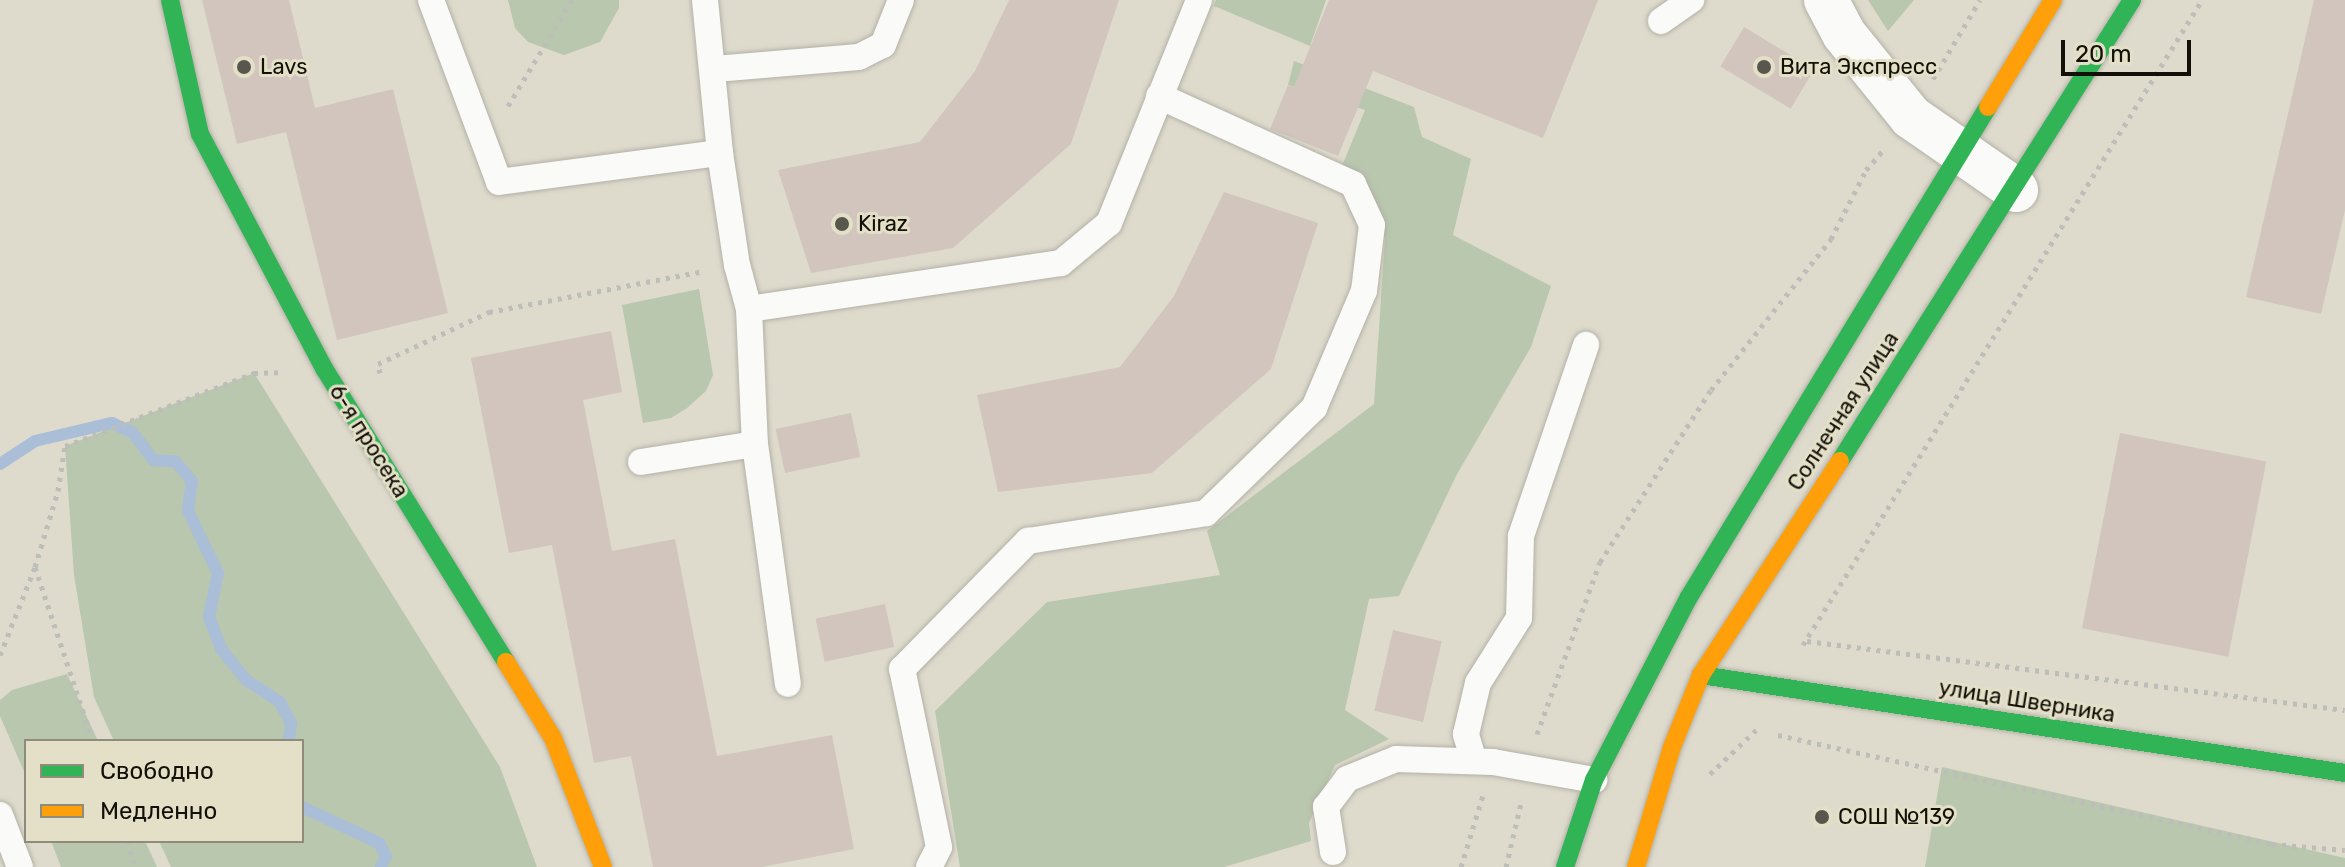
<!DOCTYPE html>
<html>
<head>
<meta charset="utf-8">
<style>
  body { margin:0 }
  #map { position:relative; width:2345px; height:867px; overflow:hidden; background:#dedbcd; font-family:Rubik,sans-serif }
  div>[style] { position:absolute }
  .green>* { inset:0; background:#b8c7ad }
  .stream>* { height:12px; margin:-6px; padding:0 6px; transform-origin:6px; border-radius:6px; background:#aabed8 }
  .building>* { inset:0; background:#d1c5bd; transform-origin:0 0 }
  .path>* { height:5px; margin-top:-2.5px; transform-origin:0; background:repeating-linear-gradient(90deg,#bdbdb9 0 4px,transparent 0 10px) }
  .roads { filter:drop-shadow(0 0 2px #b3b1a6) drop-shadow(0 0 2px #b3b1a6) }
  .lane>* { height:26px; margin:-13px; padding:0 13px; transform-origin:13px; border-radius:13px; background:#fafaf8 }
  .street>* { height:44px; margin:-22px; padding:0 22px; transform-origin:22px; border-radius:22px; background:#fafaf8 }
  .fast>* { height:18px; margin:-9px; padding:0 9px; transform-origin:9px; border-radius:9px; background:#30b455 }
  .slow>* { height:18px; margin:-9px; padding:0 9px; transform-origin:9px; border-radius:9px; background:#ff9f0a }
  .dots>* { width:22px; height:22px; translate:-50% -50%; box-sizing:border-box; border:4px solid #e4dfc7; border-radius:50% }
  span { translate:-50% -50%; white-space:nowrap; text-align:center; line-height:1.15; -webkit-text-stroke:6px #e4dfc7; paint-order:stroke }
  .poi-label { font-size:22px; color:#121008 }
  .left { translate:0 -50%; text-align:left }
  .street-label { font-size:22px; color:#121008 }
  .legend { position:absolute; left:24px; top:739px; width:280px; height:104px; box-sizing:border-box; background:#e4dfc7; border:2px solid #908c7b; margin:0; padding:10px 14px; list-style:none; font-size:24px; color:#121008 }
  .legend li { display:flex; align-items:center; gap:16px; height:40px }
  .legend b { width:40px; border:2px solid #908c7b }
  .scale { position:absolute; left:2061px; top:40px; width:130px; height:36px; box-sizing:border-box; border:4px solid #121008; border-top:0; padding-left:10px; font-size:24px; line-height:28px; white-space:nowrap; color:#121008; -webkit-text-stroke:6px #e4dfc7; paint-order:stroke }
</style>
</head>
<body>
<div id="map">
  <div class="green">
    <div style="clip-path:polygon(508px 0,619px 0,619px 8px,600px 42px,564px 55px,528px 42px,515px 28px)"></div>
    <div style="clip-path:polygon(1216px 0,1326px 0,1310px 46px,1214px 6px)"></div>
    <div style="clip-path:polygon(1868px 0,1914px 0,1888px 31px)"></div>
    <div style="clip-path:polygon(1294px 61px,1414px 107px,1422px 137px,1471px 159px,1453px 235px,1551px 286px,1531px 347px,1456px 476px,1399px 596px,1369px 599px,1345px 710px,1389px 739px,1335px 765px,1309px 823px,1311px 841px,1224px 867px,960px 867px,935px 711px,1047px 602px,1220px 575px,1207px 531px,1374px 404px,1385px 238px,1342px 166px,1365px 110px,1288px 85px)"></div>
    <div style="clip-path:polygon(699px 289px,713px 375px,706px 391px,687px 408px,671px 418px,643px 423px,622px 305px)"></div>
    <div style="clip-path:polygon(254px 373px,500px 767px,537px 867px,171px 867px,159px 841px,302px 841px,302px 741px,114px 741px,94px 697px,74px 575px,65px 446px)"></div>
    <div style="clip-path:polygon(67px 674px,98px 741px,26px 741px,26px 776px,0 716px,0 700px,12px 690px)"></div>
    <div style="clip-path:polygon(1942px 767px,2345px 858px,2345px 867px,1925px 867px)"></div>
    <div style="clip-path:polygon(51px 841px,145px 841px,157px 867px,61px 867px)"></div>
  </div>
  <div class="stream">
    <div style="left:0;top:464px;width:42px;rotate:-33.3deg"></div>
    <div style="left:35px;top:441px;width:79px;rotate:-13.2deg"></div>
    <div style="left:112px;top:423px;width:23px;rotate:25deg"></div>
    <div style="left:133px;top:433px;width:34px;rotate:53deg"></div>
    <div style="left:153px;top:460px;width:22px;rotate:3deg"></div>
    <div style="left:175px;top:461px;width:26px;rotate:50deg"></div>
    <div style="left:192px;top:481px;width:30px;rotate:98deg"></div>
    <div style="left:188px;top:511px;width:69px;rotate:64.2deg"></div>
    <div style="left:218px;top:573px;width:45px;rotate:101.6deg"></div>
    <div style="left:209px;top:617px;width:34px;rotate:69deg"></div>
    <div style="left:221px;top:649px;width:40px;rotate:51deg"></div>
    <div style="left:246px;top:680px;width:40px;rotate:32.9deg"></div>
    <div style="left:280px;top:702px;width:25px;rotate:63deg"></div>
    <div style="left:291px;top:724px;width:17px;rotate:97deg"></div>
    <div style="left:302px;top:807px;width:85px;rotate:25.1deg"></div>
    <div style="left:379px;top:843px;width:15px;rotate:62deg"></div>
    <div style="left:386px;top:856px;width:12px;rotate:114deg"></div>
  </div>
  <div class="building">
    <div style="clip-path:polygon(202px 0,289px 0,315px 108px,393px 89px,448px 313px,337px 340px,286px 132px,237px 144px)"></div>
    <div style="clip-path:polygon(1009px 0,1119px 0,1071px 144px,953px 248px,811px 273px,778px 170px,920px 142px,975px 71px)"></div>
    <div style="clip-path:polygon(1329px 0,1598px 0,1543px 138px,1373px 71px,1338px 156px,1270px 129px,1288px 85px,1294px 87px)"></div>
    <div style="clip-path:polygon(2314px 0,2345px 0,2345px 210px,2321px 314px,2246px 297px)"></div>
    <div style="left:1744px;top:27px;width:82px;height:46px;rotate:31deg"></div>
    <div style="clip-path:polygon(1224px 192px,1318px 223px,1271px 369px,1152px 473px,998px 492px,977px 395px,1120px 367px,1174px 296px)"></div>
    <div style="clip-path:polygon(611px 331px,622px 392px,583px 400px,612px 551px,675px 539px,717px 756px,832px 735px,854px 849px,762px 867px,653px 867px,631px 756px,594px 763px,552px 545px,509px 553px,471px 358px)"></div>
    <div style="left:851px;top:413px;width:45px;height:77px;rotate:78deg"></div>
    <div style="left:2120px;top:433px;width:149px;height:199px;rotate:11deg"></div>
    <div style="left:885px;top:604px;width:44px;height:71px;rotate:78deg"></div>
    <div style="left:1393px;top:630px;width:50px;height:83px;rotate:13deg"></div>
  </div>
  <div class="path">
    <div style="left:1933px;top:79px;width:92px;rotate:-59.3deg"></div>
    <div style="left:508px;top:106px;width:124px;rotate:-58.9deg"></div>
    <div style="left:380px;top:373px;width:9px;rotate:-103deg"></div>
    <div style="left:378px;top:364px;width:123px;rotate:-25.1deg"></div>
    <div style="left:489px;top:312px;width:219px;rotate:-10.8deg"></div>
    <div style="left:35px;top:567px;width:183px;rotate:71.6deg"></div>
    <div style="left:1807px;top:641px;width:542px;rotate:7.31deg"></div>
    <div style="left:1803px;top:645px;width:758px;rotate:-58.26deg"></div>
    <div style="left:0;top:655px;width:95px;rotate:-68.3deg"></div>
    <div style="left:35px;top:567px;width:79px;rotate:-73.2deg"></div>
    <div style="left:58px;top:491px;width:46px;rotate:-81.2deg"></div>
    <div style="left:65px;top:446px;width:203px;rotate:-21.1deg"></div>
    <div style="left:254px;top:373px;width:24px;rotate:-2deg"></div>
    <div style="left:1537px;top:734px;width:183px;rotate:-69.9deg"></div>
    <div style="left:1600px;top:562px;width:205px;rotate:-57.2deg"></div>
    <div style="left:1711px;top:390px;width:193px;rotate:-51.5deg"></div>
    <div style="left:1831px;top:239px;width:77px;rotate:-63.1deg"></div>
    <div style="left:1866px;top:170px;width:28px;rotate:-49deg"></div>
    <div style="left:1778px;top:735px;width:506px;rotate:12.44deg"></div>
    <div style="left:2272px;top:844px;width:73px;rotate:4.7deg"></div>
    <div style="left:1710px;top:774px;width:64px;rotate:-43.7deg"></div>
    <div style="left:127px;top:841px;width:27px;rotate:73deg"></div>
    <div style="left:1461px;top:867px;width:75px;rotate:-73deg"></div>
    <div style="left:1506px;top:867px;width:66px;rotate:-76.8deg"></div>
  </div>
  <div class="roads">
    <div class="lane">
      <div style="left:431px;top:0;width:194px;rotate:69.5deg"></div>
      <div style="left:499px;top:182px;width:223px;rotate:-7.5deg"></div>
      <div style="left:720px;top:153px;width:113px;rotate:81.4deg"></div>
      <div style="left:737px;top:265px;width:46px;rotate:74.7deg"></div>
      <div style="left:749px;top:309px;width:135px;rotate:87.5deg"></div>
      <div style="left:755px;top:444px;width:242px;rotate:82.2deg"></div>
      <div style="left:705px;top:0;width:154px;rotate:84.4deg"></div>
      <div style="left:1661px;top:21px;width:37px;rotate:-35deg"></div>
      <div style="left:715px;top:69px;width:144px;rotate:-4.8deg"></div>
      <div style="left:859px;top:57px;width:27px;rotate:-27deg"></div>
      <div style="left:883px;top:45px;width:48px;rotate:-68.2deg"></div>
      <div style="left:749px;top:309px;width:315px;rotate:-8.4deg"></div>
      <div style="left:1061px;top:263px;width:62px;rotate:-39.8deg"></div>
      <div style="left:1109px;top:223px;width:240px;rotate:-68deg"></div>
      <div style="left:641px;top:462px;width:115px;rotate:-9deg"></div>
      <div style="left:1474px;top:761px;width:28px;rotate:-107deg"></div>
      <div style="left:1466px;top:734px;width:52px;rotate:-76.8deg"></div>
      <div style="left:1478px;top:683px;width:77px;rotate:-57.8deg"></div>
      <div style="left:1519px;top:618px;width:82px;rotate:-88.6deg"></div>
      <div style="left:1521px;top:536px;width:202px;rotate:-71.2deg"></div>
      <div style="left:0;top:815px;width:56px;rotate:69deg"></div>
      <div style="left:1333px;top:852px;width:46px;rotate:-98.8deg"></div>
      <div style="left:1326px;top:807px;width:35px;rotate:-53deg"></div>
      <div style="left:1347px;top:779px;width:53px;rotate:-22.2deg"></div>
      <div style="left:1396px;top:759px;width:97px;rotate:1.8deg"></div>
      <div style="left:1493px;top:762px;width:103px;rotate:10.1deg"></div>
      <div style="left:929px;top:867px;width:22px;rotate:-63deg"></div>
      <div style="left:939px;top:847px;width:182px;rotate:-101.7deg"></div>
      <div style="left:902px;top:669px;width:180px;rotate:-45.5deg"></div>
      <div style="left:1028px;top:541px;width:180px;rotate:-8.9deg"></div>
      <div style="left:1206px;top:513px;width:151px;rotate:-44.2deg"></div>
      <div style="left:1314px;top:408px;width:127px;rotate:-66.9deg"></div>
      <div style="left:1364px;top:291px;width:66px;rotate:-83.1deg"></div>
      <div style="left:1372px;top:225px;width:45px;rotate:-114.9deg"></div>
      <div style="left:1353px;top:184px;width:213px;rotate:-155.6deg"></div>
    </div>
    <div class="street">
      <div style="left:1826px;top:0;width:38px;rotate:62deg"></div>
      <div style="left:1844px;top:34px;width:107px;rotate:51.1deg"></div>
      <div style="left:1911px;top:117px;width:128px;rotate:34.8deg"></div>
    </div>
    <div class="fast">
      <div style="left:170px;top:0;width:137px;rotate:77.4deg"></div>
      <div style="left:200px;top:134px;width:267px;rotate:62.1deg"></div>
      <div style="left:325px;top:370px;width:344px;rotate:58.2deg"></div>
      <div style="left:1840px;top:461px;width:546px;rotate:-57.65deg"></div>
      <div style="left:1701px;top:675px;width:651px;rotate:8.65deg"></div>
      <div style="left:1565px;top:867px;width:92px;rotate:-71.6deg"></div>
      <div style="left:1594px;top:780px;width:206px;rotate:-62.6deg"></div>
      <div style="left:1689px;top:597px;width:574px;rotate:-58.61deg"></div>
    </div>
    <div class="slow">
      <div style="left:1988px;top:107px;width:125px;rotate:-58.7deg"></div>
      <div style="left:506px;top:662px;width:89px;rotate:58.3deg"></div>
      <div style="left:553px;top:738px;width:138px;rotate:68.8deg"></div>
      <div style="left:1636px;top:867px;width:125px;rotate:-73.3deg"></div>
      <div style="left:1672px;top:747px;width:78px;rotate:-68.1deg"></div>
      <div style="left:1701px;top:675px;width:255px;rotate:-57deg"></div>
    </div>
  </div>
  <div class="dots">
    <div style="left:244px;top:67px;background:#59574d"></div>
    <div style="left:1764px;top:67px;background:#59574d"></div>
    <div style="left:842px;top:224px;background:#59574d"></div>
    <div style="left:1822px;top:817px;background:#59574d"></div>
  </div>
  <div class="poi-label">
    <span class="left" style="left:260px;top:67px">Lavs</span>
    <span class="left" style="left:1780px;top:67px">Вита Экспресс</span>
    <span class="left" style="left:858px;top:224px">Kiraz</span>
    <span class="left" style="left:1838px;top:817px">СОШ №139</span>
  </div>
  <div class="street-label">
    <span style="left:1843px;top:411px;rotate:-57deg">Солнечная улица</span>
    <span style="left:369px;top:441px;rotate:58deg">6-я просека</span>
    <span style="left:2027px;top:701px;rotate:9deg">улица Шверника</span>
  </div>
  <ul class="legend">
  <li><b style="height:10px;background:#30b455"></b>Свободно</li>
  <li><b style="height:10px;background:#ff9f0a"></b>Медленно</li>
  </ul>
  <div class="scale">20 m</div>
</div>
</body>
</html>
